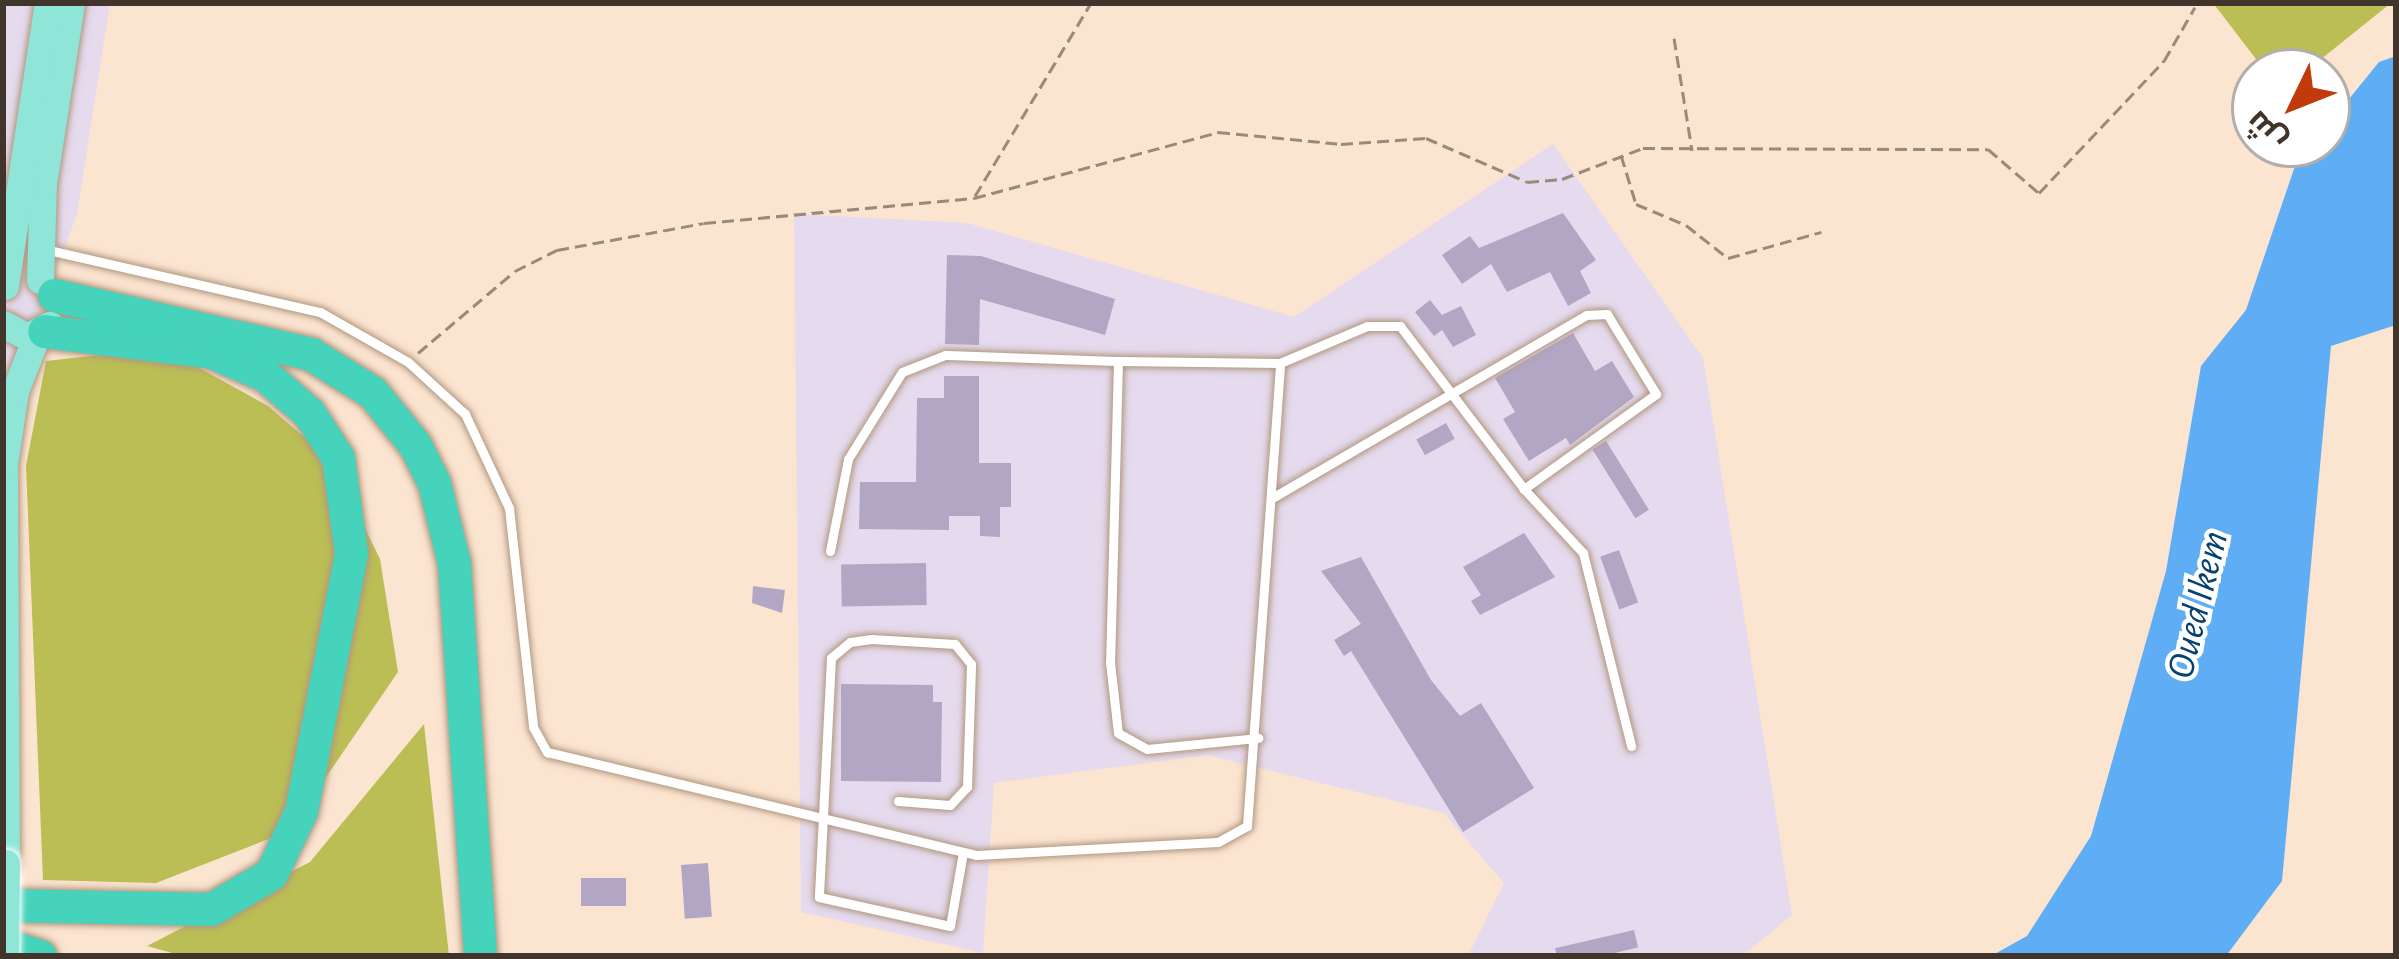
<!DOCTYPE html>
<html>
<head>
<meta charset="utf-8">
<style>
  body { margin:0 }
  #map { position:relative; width:2399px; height:959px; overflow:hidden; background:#fbe4d0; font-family:"Alegreya Sans",Cairo,sans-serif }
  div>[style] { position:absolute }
  .industrial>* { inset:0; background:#e5daee }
  .forest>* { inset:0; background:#bbbe54 }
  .water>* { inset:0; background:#5fadf4 }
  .building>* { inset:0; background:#b2a6c5; transform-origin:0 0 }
  .path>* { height:3px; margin-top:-1.5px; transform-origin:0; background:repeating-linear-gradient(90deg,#9b8a7b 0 12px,transparent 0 18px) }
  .roads { filter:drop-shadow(0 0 3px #b2977f) drop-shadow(0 0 3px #b2977f) }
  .lane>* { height:9px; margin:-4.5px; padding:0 4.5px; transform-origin:4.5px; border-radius:4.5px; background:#fff }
  .primary>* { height:27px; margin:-13.5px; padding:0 13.5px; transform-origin:13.5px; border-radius:13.5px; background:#8fe5d7 }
  .highway>* { height:33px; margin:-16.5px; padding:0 16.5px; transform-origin:16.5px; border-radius:16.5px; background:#45d3bc }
  .bridges { filter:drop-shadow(0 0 3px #fff) drop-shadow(0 0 3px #fff) }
  .primary-bridge>* { height:27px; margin:-13.5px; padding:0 13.5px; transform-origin:13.5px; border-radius:13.5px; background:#8fe5d7 }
  span { translate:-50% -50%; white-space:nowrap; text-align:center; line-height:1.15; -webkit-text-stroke:9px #fff; paint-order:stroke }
  .water-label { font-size:39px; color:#054270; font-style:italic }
  .frame { position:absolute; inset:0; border:6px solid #41352b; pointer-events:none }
  .north { position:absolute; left:2231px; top:48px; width:120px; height:120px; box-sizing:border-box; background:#fff; border:3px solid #b3aeaa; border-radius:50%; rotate:227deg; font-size:33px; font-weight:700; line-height:48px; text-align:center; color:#41352b }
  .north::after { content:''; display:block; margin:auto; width:42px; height:54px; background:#c23a0b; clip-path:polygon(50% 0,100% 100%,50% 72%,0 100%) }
</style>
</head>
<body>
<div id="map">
  <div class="industrial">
    <div style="clip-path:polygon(3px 3px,110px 3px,77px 214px,3px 417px)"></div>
    <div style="clip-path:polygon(1553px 144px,1703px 358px,1792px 915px,1742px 956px,1468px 956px,1504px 883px,1444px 813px,1207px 755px,994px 783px,983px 953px,801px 912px,794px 214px,967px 223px,1294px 317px)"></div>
  </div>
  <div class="forest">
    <div style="clip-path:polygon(2213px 3px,2391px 3px,2305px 72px,2266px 72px)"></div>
    <div style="clip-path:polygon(163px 348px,268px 406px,331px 460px,380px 559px,398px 672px,289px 831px,156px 883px,43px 880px,26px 466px,46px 361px)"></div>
    <div style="clip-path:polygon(424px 724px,449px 956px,183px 956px,147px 946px,310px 862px)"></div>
  </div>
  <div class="water">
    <div style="clip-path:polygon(2396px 56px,2396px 325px,2331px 346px,2282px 881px,2226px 956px,1991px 956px,2027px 936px,2091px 836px,2166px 571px,2201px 366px,2246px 310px,2295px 166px,2313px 144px,2327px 144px,2327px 126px,2379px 62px)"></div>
  </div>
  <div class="building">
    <div style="clip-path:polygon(1563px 213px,1596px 260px,1580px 271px,1591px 293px,1568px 306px,1550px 272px,1507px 292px,1491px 264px,1462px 284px,1442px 255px,1470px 236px,1479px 248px)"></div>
    <div style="clip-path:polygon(947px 255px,981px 256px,1115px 299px,1105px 335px,980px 299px,979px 345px,945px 344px)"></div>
    <div style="clip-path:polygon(1430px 300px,1442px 315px,1461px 306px,1476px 335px,1453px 347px,1442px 330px,1434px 336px,1415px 312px)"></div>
    <div style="clip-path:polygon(1573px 333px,1595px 371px,1612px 361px,1634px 397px,1570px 445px,1566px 438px,1529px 461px,1503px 419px,1515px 412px,1495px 378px)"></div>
    <div style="clip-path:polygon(944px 376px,979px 376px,979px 463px,1011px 463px,1011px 507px,1000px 507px,1000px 537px,980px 536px,980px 516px,949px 516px,949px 530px,859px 529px,860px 482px,916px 482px,917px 398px,944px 398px)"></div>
    <div style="left:1446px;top:423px;width:18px;height:34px;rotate:61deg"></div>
    <div style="left:1606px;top:441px;width:81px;height:16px;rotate:58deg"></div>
    <div style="clip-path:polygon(1524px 533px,1555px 577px,1480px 615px,1471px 601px,1481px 595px,1463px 567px)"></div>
    <div style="left:1619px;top:550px;width:56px;height:20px;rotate:70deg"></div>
    <div style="clip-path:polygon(1361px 557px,1431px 680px,1460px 716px,1481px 703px,1534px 788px,1463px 832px,1351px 651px,1344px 656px,1334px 640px,1361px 624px,1321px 571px)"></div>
    <div style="left:926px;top:563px;width:42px;height:85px;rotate:89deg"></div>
    <div style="clip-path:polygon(753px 586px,785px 590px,782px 613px,752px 603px)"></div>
    <div style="clip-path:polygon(841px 684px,933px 685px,933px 702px,942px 702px,941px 782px,841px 781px)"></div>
    <div style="left:708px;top:863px;width:54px;height:27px;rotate:86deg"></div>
    <div style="left:581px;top:878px;width:45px;height:28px"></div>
    <div style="left:1634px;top:930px;width:18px;height:81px;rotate:77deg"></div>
  </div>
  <div class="path">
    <div style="left:1674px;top:38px;width:114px;rotate:80.9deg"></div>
    <div style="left:1621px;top:155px;width:51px;rotate:73deg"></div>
    <div style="left:1636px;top:204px;width:54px;rotate:22.8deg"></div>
    <div style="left:1686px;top:225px;width:53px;rotate:38.2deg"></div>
    <div style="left:1728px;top:258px;width:97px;rotate:-15.6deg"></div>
    <div style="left:975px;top:196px;width:225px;rotate:-59deg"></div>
    <div style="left:418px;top:353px;width:127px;rotate:-40.2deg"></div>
    <div style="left:515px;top:271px;width:47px;rotate:-26.6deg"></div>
    <div style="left:557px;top:250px;width:149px;rotate:-10.4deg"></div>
    <div style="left:704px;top:223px;width:271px;rotate:-5.3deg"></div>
    <div style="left:974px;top:198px;width:253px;rotate:-15.1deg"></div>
    <div style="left:1218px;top:132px;width:124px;rotate:5.6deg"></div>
    <div style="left:1341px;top:144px;width:85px;rotate:-4deg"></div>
    <div style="left:1426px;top:138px;width:110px;rotate:23.5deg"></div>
    <div style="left:1527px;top:182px;width:35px;rotate:-5deg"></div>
    <div style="left:1562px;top:179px;width:87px;rotate:-20.9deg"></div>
    <div style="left:1643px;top:148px;width:345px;rotate:0.2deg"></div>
    <div style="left:1988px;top:149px;width:67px;rotate:40.8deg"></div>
    <div style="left:2039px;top:193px;width:182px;rotate:-46.6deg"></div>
    <div style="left:2164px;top:61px;width:62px;rotate:-60.1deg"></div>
  </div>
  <div class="roads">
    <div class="lane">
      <div style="left:44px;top:249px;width:283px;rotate:12.9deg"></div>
      <div style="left:320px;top:312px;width:101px;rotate:29.6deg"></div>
      <div style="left:408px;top:362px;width:77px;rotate:42.4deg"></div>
      <div style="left:465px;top:414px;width:104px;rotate:64.9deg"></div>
      <div style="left:509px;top:508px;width:220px;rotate:83.7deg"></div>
      <div style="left:533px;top:727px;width:29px;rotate:61deg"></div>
      <div style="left:547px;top:752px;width:441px;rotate:13.5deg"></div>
      <div style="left:976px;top:855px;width:242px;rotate:-3.1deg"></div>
      <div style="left:1218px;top:842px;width:33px;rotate:-29deg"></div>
      <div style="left:1247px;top:826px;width:464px;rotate:-85.9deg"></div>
      <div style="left:1118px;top:361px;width:162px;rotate:0.7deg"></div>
      <div style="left:1280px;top:363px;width:95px;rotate:-23deg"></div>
      <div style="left:1367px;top:326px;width:33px"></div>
      <div style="left:1400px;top:326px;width:205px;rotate:52.7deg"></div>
      <div style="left:1524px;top:489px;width:87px;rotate:47.3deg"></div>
      <div style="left:1583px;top:553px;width:199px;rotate:76deg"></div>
      <div style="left:1272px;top:498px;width:363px;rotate:-30.2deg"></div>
      <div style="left:1586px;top:315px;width:21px;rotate:-3deg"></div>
      <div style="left:1607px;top:314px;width:94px;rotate:58.5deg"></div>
      <div style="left:1656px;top:394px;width:163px;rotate:144.3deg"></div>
      <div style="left:830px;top:551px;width:94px;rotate:-78.9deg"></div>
      <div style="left:848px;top:459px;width:102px;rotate:-58.2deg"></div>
      <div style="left:902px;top:372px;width:46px;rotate:-21.6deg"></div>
      <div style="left:945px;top:355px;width:173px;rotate:2deg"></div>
      <div style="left:1118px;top:361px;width:301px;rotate:91.5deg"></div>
      <div style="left:1110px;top:662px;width:71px;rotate:83.6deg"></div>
      <div style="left:1118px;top:733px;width:33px;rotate:29deg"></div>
      <div style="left:1147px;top:749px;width:112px;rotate:-5.7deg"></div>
      <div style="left:898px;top:801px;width:52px;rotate:4.4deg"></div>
      <div style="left:950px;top:805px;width:25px;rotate:-47deg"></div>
      <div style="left:967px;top:787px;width:123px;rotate:-88.1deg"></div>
      <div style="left:971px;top:664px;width:26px;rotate:-129deg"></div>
      <div style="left:955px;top:644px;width:84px;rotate:-176.6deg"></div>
      <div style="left:871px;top:639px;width:21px;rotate:172deg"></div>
      <div style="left:850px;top:642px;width:25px;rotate:140deg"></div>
      <div style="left:831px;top:658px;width:239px;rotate:92.9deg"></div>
      <div style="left:819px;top:897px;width:134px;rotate:12.5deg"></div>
      <div style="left:950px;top:926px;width:75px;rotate:-80deg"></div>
    </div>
    <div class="primary">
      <div style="left:40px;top:280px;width:96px;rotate:-88.2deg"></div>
      <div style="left:43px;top:184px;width:183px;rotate:-81.2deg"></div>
      <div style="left:5px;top:286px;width:286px;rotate:-81.4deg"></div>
      <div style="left:3px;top:324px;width:27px;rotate:28deg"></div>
      <div style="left:27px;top:337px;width:26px;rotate:-28deg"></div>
      <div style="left:6px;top:863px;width:399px;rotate:-90.3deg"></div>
      <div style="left:4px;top:464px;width:74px;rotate:-81.4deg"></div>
      <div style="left:15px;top:391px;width:60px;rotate:-68.6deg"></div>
    </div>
    <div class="highway">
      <div style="left:54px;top:295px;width:264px;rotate:12.9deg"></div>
      <div style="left:311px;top:354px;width:72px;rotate:31.9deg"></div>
      <div style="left:372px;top:392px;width:68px;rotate:50.9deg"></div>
      <div style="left:415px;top:445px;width:42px;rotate:63.4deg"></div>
      <div style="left:434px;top:483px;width:82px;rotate:76deg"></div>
      <div style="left:454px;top:563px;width:394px;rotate:86.2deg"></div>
      <div style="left:3px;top:905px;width:208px;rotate:1.1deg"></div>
      <div style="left:211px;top:909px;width:69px;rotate:-30.3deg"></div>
      <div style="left:271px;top:874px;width:70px;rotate:-64.5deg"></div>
      <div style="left:301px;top:811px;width:263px;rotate:-79deg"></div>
      <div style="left:351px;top:553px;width:96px;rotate:-97.8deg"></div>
      <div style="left:338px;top:458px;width:54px;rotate:-122.8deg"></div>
      <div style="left:309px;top:413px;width:58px;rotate:-139.2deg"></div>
      <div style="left:265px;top:375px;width:58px;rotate:-156.5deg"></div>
      <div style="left:212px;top:352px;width:169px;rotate:-172.9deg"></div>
      <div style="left:3px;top:944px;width:39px;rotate:18deg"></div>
    </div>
  </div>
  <div class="bridges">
    <div class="primary-bridge">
      <div style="left:5px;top:956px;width:93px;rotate:-89.4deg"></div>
    </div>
  </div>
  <div class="water-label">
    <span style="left:2199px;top:605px;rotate:-76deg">Oued Ikem</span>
  </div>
  <div class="frame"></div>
  <div class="north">ش</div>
</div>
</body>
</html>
